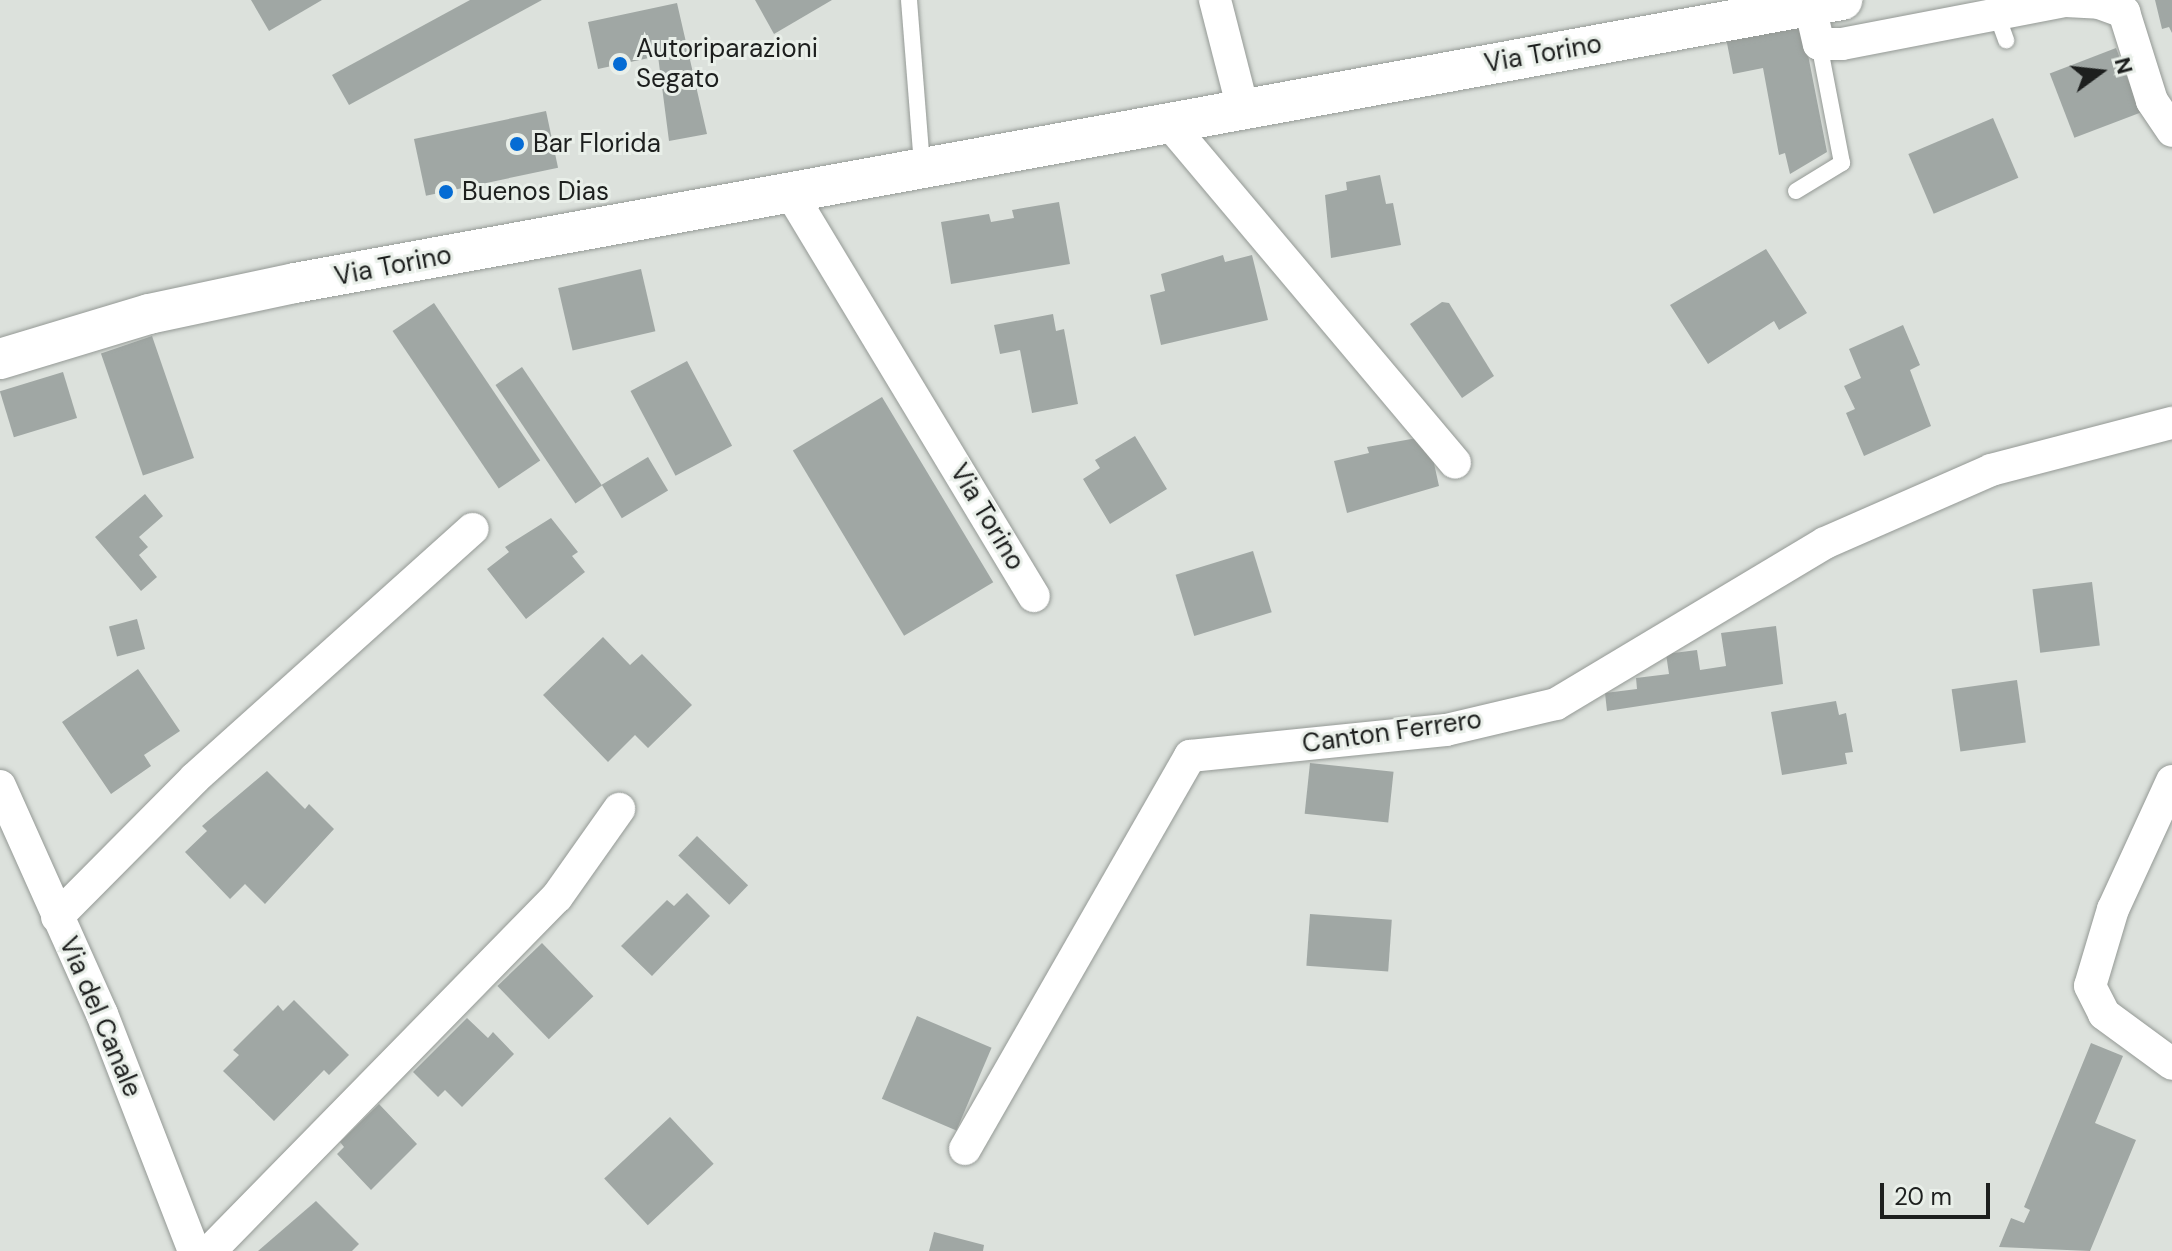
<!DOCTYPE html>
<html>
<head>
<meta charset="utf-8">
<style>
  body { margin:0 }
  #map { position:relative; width:2172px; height:1251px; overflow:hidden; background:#dce1dc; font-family:"DM Sans",sans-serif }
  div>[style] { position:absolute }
  .building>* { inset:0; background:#a0a7a4; transform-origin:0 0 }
  .roads { filter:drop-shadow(0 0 2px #949995) drop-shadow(0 0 2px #949995) }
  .service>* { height:16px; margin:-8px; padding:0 8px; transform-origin:8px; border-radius:8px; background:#fff }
  .minor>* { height:32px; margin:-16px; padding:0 16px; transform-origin:16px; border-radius:16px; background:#fff }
  .tertiary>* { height:40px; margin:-20px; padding:0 20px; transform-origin:20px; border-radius:20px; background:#fff }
  .dots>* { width:22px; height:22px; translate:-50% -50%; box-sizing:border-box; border:4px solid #e9efe9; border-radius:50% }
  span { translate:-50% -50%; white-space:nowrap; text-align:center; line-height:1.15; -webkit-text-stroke:6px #e9efe9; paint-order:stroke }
  .poi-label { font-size:26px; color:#1d1f1e }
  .left { translate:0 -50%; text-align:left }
  .street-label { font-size:26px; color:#1d1f1e }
  .north { position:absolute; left:2060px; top:32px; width:80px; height:80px; -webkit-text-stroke:6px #e9efe9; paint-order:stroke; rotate:75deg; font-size:22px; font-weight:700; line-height:32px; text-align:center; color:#1d1f1e }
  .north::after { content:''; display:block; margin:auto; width:28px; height:36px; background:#1d1f1e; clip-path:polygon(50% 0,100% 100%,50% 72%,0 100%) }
  .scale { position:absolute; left:1880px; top:1183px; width:110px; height:36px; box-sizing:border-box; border:4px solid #1d1f1e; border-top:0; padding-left:10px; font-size:24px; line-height:28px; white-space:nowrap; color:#1d1f1e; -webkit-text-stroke:6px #e9efe9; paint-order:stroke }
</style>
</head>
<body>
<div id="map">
  <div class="building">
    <div style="clip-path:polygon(251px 0,322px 0,269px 31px)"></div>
    <div style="clip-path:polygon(470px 0,542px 0,349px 105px,332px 75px)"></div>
    <div style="clip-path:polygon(755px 0,832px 0,774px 34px)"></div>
    <div style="clip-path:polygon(2155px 0,2172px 0,2172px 33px,2169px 27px,2162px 29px)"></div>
    <div style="clip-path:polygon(677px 3px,707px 134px,669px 141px,658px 56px,598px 69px,588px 22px)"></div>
    <div style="clip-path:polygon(1802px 24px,1827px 152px,1790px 174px,1785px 153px,1779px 155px,1763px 68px,1733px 74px,1726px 38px)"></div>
    <div style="left:2116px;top:48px;width:69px;height:71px;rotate:69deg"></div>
    <div style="left:546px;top:111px;width:58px;height:135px;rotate:78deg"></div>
    <div style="left:1993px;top:118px;width:65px;height:92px;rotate:67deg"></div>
    <div style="clip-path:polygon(1380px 175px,1386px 204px,1393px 203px,1401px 245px,1331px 258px,1325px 195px,1347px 190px,1346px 182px)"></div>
    <div style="clip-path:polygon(1059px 202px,1070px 264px,951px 284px,941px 222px,989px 214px,991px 222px,1014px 218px,1012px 210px)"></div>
    <div style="clip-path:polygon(1766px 249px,1807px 313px,1779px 330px,1774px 321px,1708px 364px,1670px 305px)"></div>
    <div style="clip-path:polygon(1223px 255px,1225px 262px,1252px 255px,1268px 320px,1161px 345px,1150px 295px,1165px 291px,1161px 274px)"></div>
    <div style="left:641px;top:269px;width:64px;height:85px;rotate:77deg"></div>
    <div style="clip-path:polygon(1442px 302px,1449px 303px,1494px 376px,1462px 398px,1410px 324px)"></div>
    <div style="left:434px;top:303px;width:190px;height:50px;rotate:56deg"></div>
    <div style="clip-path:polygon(1053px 314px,1056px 331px,1064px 329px,1078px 404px,1032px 413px,1020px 350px,1000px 354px,994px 325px)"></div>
    <div style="clip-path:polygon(1903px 325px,1920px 365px,1910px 370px,1931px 426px,1864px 456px,1846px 413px,1855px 409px,1844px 386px,1861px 378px,1849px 349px)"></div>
    <div style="left:152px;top:336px;width:129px;height:54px;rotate:71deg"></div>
    <div style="left:687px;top:361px;width:96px;height:64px;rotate:62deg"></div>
    <div style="left:522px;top:367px;width:143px;height:32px;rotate:56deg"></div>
    <div style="left:63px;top:372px;width:48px;height:66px;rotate:73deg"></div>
    <div style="left:882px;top:397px;width:216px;height:104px;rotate:59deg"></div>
    <div style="clip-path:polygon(1135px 436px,1167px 489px,1110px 524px,1083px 479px,1100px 468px,1095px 460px)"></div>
    <div style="clip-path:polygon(1428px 436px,1439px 486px,1347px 513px,1334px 461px,1369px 453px,1367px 447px)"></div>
    <div style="left:648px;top:457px;width:39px;height:54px;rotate:59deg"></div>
    <div style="clip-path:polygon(145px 494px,163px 516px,139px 537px,148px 547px,139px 555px,157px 577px,141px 591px,95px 537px)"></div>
    <div style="clip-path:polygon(551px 518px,578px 552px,572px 556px,585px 572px,526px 619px,487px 569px,509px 552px,505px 547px)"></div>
    <div style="left:1253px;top:551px;width:64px;height:81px;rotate:73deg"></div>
    <div style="left:2092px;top:582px;width:64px;height:60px;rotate:83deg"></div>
    <div style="left:137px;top:619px;width:31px;height:29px;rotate:75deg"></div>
    <div style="clip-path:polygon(1776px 626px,1783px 684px,1607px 711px,1605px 693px,1637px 689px,1636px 678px,1669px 674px,1666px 654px,1697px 650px,1700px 670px,1726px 666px,1721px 633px)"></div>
    <div style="clip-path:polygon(603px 637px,630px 665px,642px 654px,692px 705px,648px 748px,635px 735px,608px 762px,543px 695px)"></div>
    <div style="clip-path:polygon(138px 669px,180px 731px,144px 755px,151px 766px,111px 794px,62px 722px)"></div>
    <div style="left:2017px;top:680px;width:63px;height:66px;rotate:82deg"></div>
    <div style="clip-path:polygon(1836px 701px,1839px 715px,1846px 713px,1853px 752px,1845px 753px,1847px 764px,1782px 775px,1771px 712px)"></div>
    <div style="left:1310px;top:763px;width:84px;height:51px;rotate:6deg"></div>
    <div style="clip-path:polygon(267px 771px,305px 809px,309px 804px,334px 829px,265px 904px,245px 884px,230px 899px,185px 852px,207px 831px,202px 826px)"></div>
    <div style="left:697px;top:836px;width:71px;height:27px;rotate:44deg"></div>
    <div style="clip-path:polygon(687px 893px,710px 916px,652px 976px,621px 946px,667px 900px,674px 906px)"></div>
    <div style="left:1310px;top:914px;width:82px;height:52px;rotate:4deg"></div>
    <div style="left:542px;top:943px;width:74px;height:62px;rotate:46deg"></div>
    <div style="clip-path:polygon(294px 1000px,349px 1055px,329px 1075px,324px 1070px,274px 1121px,223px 1071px,239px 1055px,233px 1050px,278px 1005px,283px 1011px)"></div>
    <div style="left:917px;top:1016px;width:81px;height:90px;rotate:23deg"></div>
    <div style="clip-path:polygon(467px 1018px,488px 1038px,493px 1032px,514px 1054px,462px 1107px,445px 1090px,438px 1097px,413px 1072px)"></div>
    <div style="clip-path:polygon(2091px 1043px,2123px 1056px,2095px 1123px,2136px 1140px,2090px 1251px,1999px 1247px,2011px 1218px,2024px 1223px,2030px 1210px,2024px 1207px)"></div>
    <div style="clip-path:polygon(379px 1104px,417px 1144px,371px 1190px,337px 1154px,344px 1147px,340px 1142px)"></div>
    <div style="left:670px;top:1117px;width:64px;height:90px;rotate:47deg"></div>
    <div style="clip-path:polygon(316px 1201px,359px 1244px,352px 1251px,258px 1251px)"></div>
    <div style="clip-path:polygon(934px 1232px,984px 1245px,983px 1251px,929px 1251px)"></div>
  </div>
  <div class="roads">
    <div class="service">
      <div style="left:909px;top:0;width:168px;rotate:85.5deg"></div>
      <div style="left:1997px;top:15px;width:27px;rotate:70deg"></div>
      <div style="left:1796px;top:191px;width:54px;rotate:-31.3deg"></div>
      <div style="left:1842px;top:163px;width:121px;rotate:-100.9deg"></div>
    </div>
    <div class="minor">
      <div style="left:1215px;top:0;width:113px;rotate:75.6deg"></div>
      <div style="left:1810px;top:6px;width:39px;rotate:77deg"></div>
      <div style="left:1819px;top:44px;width:23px"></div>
      <div style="left:1842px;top:44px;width:228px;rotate:-10.9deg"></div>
      <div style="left:2066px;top:1px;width:33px;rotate:3deg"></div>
      <div style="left:2099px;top:3px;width:27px;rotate:20deg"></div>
      <div style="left:2124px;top:12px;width:93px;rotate:72.5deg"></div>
      <div style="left:2152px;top:101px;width:36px;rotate:56deg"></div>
      <div style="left:1169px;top:123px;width:444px;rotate:49.9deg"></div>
      <div style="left:790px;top:192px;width:472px;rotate:58.9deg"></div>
      <div style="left:2172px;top:781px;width:141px;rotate:114.7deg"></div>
      <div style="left:2113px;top:909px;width:80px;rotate:106.6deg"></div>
      <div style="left:2090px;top:986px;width:31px;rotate:63deg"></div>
      <div style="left:2104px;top:1014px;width:84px;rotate:36.3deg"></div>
      <div style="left:0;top:786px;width:250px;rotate:65.9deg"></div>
      <div style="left:102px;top:1014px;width:254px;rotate:68.8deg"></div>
      <div style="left:57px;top:917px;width:196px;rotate:-45.2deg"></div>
      <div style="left:195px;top:778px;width:373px;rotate:-41.9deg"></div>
      <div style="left:965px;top:1149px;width:453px;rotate:-60.2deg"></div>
      <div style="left:1190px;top:756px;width:257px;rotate:-5.8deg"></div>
      <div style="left:1446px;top:730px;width:113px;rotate:-13.3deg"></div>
      <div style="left:1556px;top:704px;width:313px;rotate:-30.9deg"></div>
      <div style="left:1825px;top:543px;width:181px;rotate:-23.7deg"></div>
      <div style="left:1991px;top:470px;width:187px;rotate:-14.6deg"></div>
      <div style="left:210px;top:1251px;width:496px;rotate:-45.6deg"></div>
      <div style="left:557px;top:897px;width:108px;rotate:-54.8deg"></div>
    </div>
    <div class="tertiary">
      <div style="left:0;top:359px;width:156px;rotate:-16.8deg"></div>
      <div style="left:149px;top:314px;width:149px;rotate:-12deg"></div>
      <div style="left:295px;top:283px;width:1573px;rotate:-10.37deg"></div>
    </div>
  </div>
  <div class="dots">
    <div style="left:620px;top:64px;background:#056cd4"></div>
    <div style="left:517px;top:144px;background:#056cd4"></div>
    <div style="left:446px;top:192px;background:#056cd4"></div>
  </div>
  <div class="poi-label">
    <span class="left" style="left:636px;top:64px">Autoriparazioni<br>Segato</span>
    <span class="left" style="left:533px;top:144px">Bar Florida</span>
    <span class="left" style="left:462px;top:192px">Buenos Dias</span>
  </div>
  <div class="street-label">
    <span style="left:1543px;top:54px;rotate:-10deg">Via Torino</span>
    <span style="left:393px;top:266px;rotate:-11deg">Via Torino</span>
    <span style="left:987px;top:517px;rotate:59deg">Via Torino</span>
    <span style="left:1392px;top:732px;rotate:-8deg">Canton Ferrero</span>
    <span style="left:100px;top:1017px;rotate:67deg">Via del Canale</span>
  </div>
  <div class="north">N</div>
  <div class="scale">20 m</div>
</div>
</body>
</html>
